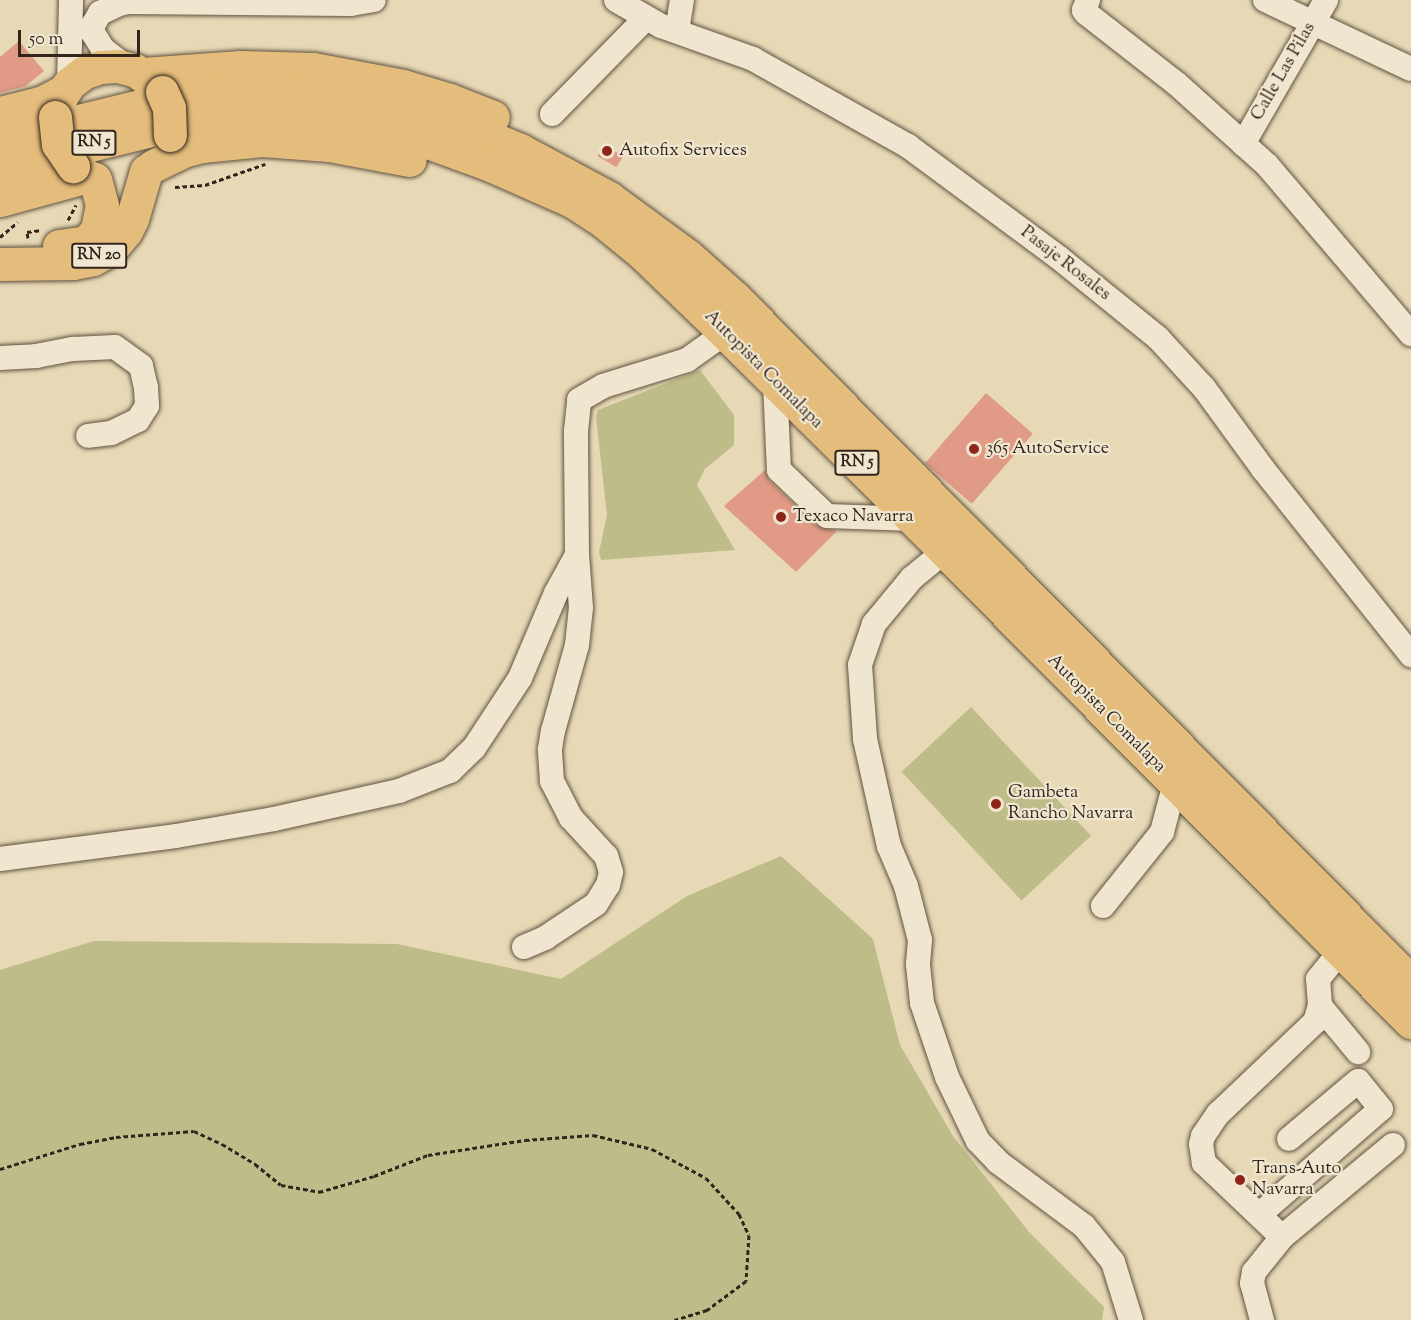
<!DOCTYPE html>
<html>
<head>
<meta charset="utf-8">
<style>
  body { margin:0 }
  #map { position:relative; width:1411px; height:1320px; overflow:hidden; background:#e8d9b6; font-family:"Sorts Mill Goudy",serif }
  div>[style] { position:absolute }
  .green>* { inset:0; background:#bebc88; transform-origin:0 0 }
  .building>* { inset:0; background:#e09a85; transform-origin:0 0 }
  .path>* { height:3px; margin-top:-1.5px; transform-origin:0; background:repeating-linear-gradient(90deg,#32261c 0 4.5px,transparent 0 7.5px) }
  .roads { filter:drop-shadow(0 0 2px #605342) drop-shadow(0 0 2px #605342) }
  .minor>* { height:24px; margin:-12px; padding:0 12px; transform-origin:12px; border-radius:12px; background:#f0e6d0 }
  .highway>* { height:33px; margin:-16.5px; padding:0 16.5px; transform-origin:16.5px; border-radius:16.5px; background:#e4bc7b }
  .bridges { filter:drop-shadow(0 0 2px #32261c) drop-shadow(0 0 2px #32261c) }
  .highway-bridge>* { height:33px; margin:-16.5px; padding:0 16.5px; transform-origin:16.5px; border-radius:16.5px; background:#e4bc7b }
  .dots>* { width:16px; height:16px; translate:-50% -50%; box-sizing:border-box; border:3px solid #f0e6d0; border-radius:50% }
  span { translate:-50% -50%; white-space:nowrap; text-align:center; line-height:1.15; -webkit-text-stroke:4.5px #f0e6d0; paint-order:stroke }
  .shield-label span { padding:2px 4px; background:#f0e6d0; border:2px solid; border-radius:4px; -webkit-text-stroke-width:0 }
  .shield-label { font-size:16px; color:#32261c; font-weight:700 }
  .street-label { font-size:18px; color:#32261c }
  .poi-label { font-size:18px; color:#32261c }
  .left { translate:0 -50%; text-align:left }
  .scale { position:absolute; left:18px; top:30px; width:122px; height:27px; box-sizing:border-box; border:3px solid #32261c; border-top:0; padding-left:8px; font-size:18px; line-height:21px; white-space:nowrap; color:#32261c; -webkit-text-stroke:4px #f0e6d0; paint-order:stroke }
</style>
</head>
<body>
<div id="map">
  <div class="green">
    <div style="clip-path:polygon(700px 370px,734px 415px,734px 445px,705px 469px,697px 485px,735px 550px,601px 560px,599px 552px,607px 515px,596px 418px,598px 410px)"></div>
    <div style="left:971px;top:707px;width:176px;height:95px;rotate:47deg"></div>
    <div style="clip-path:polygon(781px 856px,873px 939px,900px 1045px,953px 1136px,1029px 1232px,1104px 1307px,1102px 1320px,0 1320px,0 970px,94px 941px,397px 944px,561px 979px,687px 896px)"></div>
  </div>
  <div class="building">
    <div style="clip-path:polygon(19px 41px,44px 71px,26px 86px,0 93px,0 57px)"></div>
    <div style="left:604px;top:145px;width:22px;height:13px;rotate:30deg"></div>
    <div style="left:986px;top:393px;width:62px;height:93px;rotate:41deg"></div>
    <div style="clip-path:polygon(765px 470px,769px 480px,817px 526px,837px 531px,796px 572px,724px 506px)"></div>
  </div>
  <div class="path">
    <div style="left:175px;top:187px;width:30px;rotate:-4deg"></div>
    <div style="left:205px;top:185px;width:64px;rotate:-19.3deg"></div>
    <div style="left:68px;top:220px;width:17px;rotate:-62deg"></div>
    <div style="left:0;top:237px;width:23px;rotate:-40deg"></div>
    <div style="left:28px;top:238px;width:6px;rotate:-99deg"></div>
    <div style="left:27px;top:232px;width:15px;rotate:-8deg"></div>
    <div style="left:0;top:1169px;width:84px;rotate:-17.4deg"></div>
    <div style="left:80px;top:1144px;width:37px;rotate:-11deg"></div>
    <div style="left:116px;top:1137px;width:78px;rotate:-4.4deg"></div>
    <div style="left:194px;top:1131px;width:31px;rotate:25deg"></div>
    <div style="left:222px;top:1144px;width:39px;rotate:31deg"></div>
    <div style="left:255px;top:1164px;width:33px;rotate:39deg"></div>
    <div style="left:281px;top:1185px;width:39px;rotate:10deg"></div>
    <div style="left:319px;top:1192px;width:57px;rotate:-16.2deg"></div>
    <div style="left:374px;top:1176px;width:58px;rotate:-21.3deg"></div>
    <div style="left:428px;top:1155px;width:98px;rotate:-8.8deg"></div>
    <div style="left:525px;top:1140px;width:68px;rotate:-4.2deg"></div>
    <div style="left:593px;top:1135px;width:61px;rotate:13.3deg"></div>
    <div style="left:652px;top:1149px;width:61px;rotate:28.2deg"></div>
    <div style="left:706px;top:1178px;width:49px;rotate:47.5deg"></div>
    <div style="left:739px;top:1214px;width:23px;rotate:65deg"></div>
    <div style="left:749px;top:1235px;width:46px;rotate:93.7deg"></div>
    <div style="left:746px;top:1281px;width:49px;rotate:143.4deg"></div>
    <div style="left:707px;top:1310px;width:34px;rotate:163deg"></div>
  </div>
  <div class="roads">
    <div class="minor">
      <div style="left:616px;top:0;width:52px;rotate:30deg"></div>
      <div style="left:661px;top:26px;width:98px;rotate:19.7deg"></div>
      <div style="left:753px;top:59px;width:178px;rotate:29.3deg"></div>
      <div style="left:908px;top:146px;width:187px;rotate:36.5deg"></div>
      <div style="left:1058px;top:257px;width:129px;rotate:39deg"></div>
      <div style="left:1158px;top:338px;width:68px;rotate:47.4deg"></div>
      <div style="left:1204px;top:388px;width:100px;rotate:53.9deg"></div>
      <div style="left:1263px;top:469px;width:238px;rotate:51.5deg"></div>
      <div style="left:1088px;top:0;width:11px;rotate:112deg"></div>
      <div style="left:1084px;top:10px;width:4px;rotate:56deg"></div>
      <div style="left:1086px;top:13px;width:115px;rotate:38deg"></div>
      <div style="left:1177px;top:84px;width:121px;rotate:42deg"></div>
      <div style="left:1267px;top:165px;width:222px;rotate:49.6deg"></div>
      <div style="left:1265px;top:0;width:161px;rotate:25.3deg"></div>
      <div style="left:677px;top:31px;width:31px;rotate:-81deg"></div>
      <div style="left:126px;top:67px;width:29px;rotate:-142deg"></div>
      <div style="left:103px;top:49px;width:19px;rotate:-122deg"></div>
      <div style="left:93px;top:33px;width:8px;rotate:-90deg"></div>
      <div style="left:93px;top:25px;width:14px;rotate:-60deg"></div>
      <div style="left:100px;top:13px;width:21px;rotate:-25deg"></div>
      <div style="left:119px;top:4px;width:10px;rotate:-11deg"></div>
      <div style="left:129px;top:2px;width:222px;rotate:0.5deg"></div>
      <div style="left:351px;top:4px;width:23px;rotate:-10deg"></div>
      <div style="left:69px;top:84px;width:84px;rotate:-88.6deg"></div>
      <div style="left:552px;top:114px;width:134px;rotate:-45.6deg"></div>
      <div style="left:1243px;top:144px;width:166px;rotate:-60deg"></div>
      <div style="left:0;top:358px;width:36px;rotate:-3deg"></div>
      <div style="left:36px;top:356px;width:38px;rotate:-11deg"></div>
      <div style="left:73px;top:349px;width:42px;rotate:-2.7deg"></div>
      <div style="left:115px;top:347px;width:32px;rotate:36deg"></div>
      <div style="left:141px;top:366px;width:22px;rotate:77deg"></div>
      <div style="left:146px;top:387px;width:19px;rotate:87deg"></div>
      <div style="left:147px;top:406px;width:17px;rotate:123deg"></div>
      <div style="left:138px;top:420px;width:30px;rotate:154deg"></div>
      <div style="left:111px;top:433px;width:23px;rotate:173deg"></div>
      <div style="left:775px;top:383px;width:87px;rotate:87.4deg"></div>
      <div style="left:779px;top:470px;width:66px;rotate:43.8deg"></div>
      <div style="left:827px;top:516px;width:86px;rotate:2deg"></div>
      <div style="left:945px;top:551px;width:43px;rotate:140.7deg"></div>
      <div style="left:912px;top:578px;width:60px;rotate:129.6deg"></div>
      <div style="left:874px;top:624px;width:43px;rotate:108.9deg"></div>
      <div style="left:860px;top:665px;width:74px;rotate:86.1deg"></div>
      <div style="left:865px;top:739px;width:110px;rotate:77.4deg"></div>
      <div style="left:889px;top:846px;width:43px;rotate:67deg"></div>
      <div style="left:906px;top:886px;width:56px;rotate:75.5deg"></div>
      <div style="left:920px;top:940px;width:25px;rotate:95deg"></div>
      <div style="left:918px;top:965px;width:38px;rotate:84deg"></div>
      <div style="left:922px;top:1003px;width:78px;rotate:71.3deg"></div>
      <div style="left:947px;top:1077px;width:71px;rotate:64.2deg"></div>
      <div style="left:978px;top:1141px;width:29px;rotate:46deg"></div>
      <div style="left:998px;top:1162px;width:107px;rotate:36.7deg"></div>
      <div style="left:1084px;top:1226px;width:46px;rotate:51.1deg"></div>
      <div style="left:1113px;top:1262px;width:61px;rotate:72.8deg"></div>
      <div style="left:0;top:859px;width:177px;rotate:-7.4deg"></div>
      <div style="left:176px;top:836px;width:99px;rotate:-9.8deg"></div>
      <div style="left:274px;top:819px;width:128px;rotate:-12.6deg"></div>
      <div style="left:399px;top:791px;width:55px;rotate:-21.4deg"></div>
      <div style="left:450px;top:771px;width:33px;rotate:-44deg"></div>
      <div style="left:474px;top:748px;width:84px;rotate:-56.7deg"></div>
      <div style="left:520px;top:678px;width:92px;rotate:-67deg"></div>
      <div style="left:556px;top:593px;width:43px;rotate:-61.1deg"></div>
      <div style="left:577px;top:555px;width:124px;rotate:-90.5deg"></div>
      <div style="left:576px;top:431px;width:31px;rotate:-84deg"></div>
      <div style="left:579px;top:400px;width:28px;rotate:-30deg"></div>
      <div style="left:603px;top:386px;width:88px;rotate:-17.2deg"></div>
      <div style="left:687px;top:360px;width:47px;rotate:-35.4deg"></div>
      <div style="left:1103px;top:906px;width:95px;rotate:-51.4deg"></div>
      <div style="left:1162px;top:832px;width:51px;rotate:-75.1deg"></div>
      <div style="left:524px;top:947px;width:23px;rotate:-23deg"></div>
      <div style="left:545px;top:938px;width:61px;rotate:-33.7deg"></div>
      <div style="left:596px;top:904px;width:22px;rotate:-58deg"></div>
      <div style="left:608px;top:885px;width:13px;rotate:-77deg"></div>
      <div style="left:611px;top:872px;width:17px;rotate:-107deg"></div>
      <div style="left:606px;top:856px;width:52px;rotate:-132.6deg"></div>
      <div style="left:571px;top:818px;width:42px;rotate:-117.2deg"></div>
      <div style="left:552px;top:781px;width:32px;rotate:-94deg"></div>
      <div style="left:550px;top:749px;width:18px;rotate:-81deg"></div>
      <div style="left:553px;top:731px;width:89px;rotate:-74.4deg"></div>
      <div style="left:577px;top:645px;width:37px;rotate:-84deg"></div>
      <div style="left:581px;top:608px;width:53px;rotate:-94.3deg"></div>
      <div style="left:1320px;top:1006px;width:60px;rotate:50.4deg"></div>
      <div style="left:1260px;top:1214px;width:160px;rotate:-41deg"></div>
      <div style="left:1381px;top:1109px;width:36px;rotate:-129deg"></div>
      <div style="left:1358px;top:1081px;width:90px;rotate:140deg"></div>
      <div style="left:1282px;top:1237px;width:144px;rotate:-39.7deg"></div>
      <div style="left:1262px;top:1320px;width:38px;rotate:-105deg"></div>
      <div style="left:1252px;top:1283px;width:11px;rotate:-80deg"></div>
      <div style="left:1254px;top:1272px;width:45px;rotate:-51.3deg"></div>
      <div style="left:1282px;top:1237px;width:108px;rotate:-136.5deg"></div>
      <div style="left:1204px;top:1163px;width:19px;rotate:-99deg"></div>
      <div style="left:1201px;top:1144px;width:8px;rotate:-76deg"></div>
      <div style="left:1203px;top:1136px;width:27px;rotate:-56deg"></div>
      <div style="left:1218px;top:1114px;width:134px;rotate:-43.5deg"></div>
      <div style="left:1315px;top:1022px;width:17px;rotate:-73deg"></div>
      <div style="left:1320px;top:1006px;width:27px;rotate:-94deg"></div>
      <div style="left:1318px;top:979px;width:36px;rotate:-51deg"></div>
    </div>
    <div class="highway">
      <div style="left:143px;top:74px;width:98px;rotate:-4.1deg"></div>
      <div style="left:241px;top:67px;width:72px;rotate:1.6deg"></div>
      <div style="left:313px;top:69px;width:92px;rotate:10.7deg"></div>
      <div style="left:403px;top:86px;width:49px;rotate:16.6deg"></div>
      <div style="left:450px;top:100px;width:46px;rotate:21.6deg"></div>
      <div style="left:0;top:113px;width:44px;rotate:-14.3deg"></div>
      <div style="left:43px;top:102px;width:24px;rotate:-28deg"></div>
      <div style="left:55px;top:117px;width:17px;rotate:-77deg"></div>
      <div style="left:59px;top:100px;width:19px;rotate:-58deg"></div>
      <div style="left:69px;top:84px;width:18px;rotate:-38deg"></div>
      <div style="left:83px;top:73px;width:18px;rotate:-19deg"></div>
      <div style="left:100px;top:67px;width:17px;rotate:-3deg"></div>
      <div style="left:117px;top:66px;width:18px;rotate:13deg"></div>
      <div style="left:135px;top:70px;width:30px;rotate:37deg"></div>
      <div style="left:0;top:140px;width:186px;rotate:-13.7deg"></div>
      <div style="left:181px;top:96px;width:36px;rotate:-10deg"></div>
      <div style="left:216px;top:90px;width:57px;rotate:-2deg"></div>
      <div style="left:273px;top:88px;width:64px;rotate:7.1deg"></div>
      <div style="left:337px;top:96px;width:94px;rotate:12.9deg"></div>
      <div style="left:429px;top:117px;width:47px;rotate:17.3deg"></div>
      <div style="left:474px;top:131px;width:50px;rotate:22.4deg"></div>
      <div style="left:520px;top:150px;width:101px;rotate:28.3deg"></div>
      <div style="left:609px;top:198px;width:98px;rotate:36.3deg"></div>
      <div style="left:688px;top:256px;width:62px;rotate:41.7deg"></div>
      <div style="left:734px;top:297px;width:963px;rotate:45.34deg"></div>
      <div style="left:153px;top:166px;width:37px;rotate:-26deg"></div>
      <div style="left:186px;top:150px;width:16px;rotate:-14deg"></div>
      <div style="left:202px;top:146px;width:60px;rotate:-5.7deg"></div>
      <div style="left:262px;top:140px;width:67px;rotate:4.3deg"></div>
      <div style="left:329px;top:145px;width:82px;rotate:10.5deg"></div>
      <div style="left:0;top:167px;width:194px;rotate:-13.7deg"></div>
      <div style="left:188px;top:121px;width:52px;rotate:-5.5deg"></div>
      <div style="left:240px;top:116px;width:54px;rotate:1.1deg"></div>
      <div style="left:294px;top:117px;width:71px;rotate:8.1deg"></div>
      <div style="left:364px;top:127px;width:63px;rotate:12.9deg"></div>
      <div style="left:425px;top:141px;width:67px;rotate:20.1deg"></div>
      <div style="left:488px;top:164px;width:92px;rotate:23.8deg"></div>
      <div style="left:572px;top:201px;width:38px;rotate:33deg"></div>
      <div style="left:604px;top:222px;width:49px;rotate:39.2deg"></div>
      <div style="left:642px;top:253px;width:115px;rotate:43.9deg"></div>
      <div style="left:725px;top:333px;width:310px;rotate:44.7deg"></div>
      <div style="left:945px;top:551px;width:663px;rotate:45.31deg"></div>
      <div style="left:0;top:200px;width:91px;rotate:-15.3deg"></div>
      <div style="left:59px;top:246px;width:27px;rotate:-8deg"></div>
      <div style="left:86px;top:242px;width:16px;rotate:-47deg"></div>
      <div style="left:97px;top:230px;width:25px;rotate:-79deg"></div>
      <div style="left:102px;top:205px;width:27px;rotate:-105deg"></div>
      <div style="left:0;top:264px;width:73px;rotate:-0.8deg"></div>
      <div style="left:73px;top:263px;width:20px;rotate:-11deg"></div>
      <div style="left:93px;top:259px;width:21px;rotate:-29deg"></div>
      <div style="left:111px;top:249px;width:23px;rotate:-50deg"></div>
      <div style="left:126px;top:231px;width:13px;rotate:-63deg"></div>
      <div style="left:132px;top:219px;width:50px;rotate:-73.7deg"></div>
    </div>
  </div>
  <div class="bridges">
    <div class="highway-bridge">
      <div style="left:162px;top:92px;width:17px;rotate:66deg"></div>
      <div style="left:169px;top:108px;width:27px;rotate:88deg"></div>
      <div style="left:55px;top:117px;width:27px;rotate:84deg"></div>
      <div style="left:58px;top:144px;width:27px;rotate:56deg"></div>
    </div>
  </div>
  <div class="dots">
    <div style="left:607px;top:151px;background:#8f2418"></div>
    <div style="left:974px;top:449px;background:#8f2418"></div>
    <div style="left:781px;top:517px;background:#8f2418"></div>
    <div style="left:996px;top:804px;background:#8f2418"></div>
    <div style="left:1240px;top:1180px;background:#8f2418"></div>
  </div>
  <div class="shield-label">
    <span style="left:94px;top:143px">RN 5</span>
    <span style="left:99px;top:256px">RN 20</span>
    <span style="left:857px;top:463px">RN 5</span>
  </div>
  <div class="street-label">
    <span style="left:1284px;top:72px;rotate:-60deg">Calle Las Pilas</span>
    <span style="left:1065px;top:264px;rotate:38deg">Pasaje Rosales</span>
    <span style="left:763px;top:370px;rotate:45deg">Autopista Comalapa</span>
    <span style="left:1106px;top:714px;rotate:45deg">Autopista Comalapa</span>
  </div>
  <div class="poi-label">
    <span class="left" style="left:619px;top:151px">Autofix Services</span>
    <span class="left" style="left:986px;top:449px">365 AutoService</span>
    <span class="left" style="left:793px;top:517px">Texaco Navarra</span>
    <span class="left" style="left:1008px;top:804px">Gambeta<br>Rancho Navarra</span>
    <span class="left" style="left:1252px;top:1180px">Trans-Auto<br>Navarra</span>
  </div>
  <div class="scale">50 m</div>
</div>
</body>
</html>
